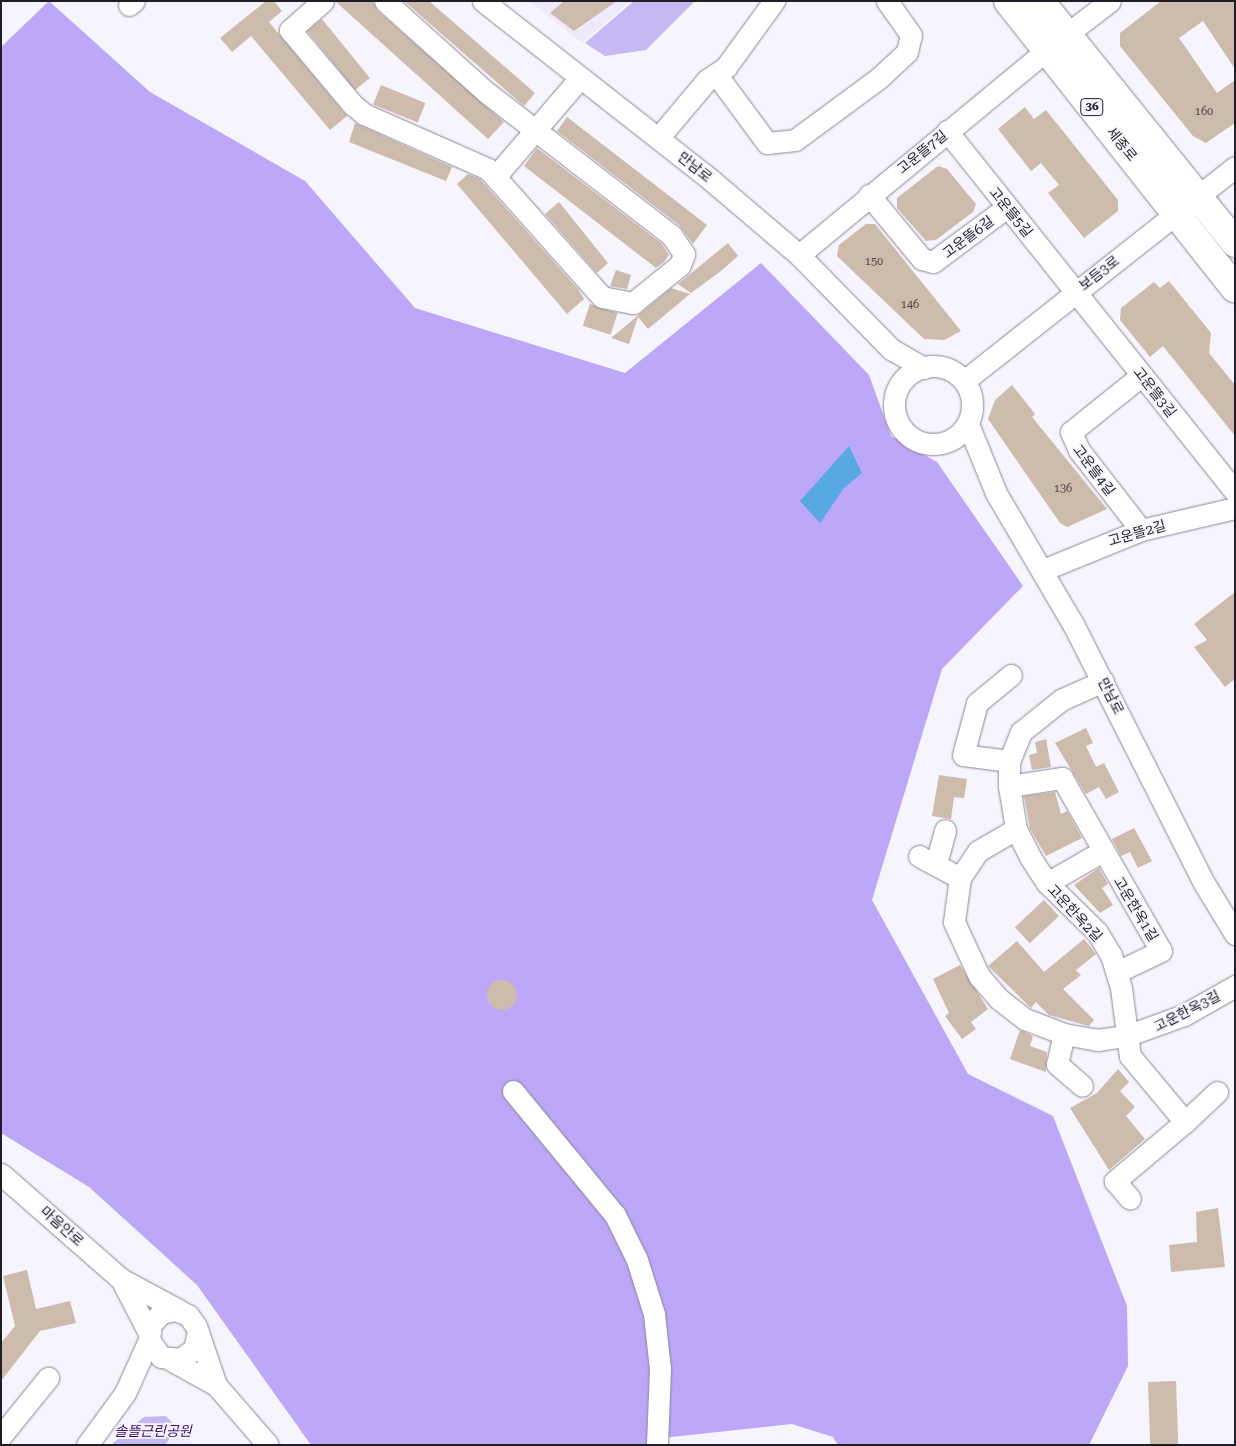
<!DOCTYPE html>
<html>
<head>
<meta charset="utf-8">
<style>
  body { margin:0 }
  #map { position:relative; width:1236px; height:1446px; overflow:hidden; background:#f6f4fd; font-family:"Roboto Serif","Noto Sans KR",serif }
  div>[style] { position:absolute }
  .built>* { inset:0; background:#eeeafc }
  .green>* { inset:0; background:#c6b8f2 }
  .forest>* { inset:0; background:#bca7f9 }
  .water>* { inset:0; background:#57a9e2 }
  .building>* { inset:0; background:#cdbbac; transform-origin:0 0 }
  .round { border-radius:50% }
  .roads { filter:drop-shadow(0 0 1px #8a8699) drop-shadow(0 0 1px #8a8699) }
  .minor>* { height:21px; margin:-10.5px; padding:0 10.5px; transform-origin:10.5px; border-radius:10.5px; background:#fff }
  .minor>.ring { margin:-10.5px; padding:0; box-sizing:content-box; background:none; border:21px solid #fff; border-radius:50% }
  .major>* { height:28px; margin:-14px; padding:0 14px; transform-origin:14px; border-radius:14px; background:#fff }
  span { translate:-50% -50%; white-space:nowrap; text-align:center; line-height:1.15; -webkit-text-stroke:4px #f6f4fd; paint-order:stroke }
  .number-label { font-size:11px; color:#4a4447 }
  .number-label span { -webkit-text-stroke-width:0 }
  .shield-label span { padding:1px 4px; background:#f6f4fd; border:1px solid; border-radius:4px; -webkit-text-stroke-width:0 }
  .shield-label { font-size:12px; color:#1f1d25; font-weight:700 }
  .street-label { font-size:14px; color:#1f1d25 }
  .park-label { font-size:14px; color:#360c6c; font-style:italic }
  .frame { position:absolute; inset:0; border:2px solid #1f1d25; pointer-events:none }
</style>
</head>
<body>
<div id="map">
  <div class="built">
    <div style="clip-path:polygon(529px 1px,630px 1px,582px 43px)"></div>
    <div style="clip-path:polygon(177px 1428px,196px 1445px,165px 1445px)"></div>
  </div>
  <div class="green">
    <div style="clip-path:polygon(634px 1px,695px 1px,646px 50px,605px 56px,585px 43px)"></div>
    <div style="clip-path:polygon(166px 1416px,177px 1428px,165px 1445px,111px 1445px,144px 1417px)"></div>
  </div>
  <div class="forest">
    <div style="clip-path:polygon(49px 1px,150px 92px,305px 181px,415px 308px,625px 373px,761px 263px,869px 375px,891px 436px,937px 462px,1023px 586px,942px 669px,872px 900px,968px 1074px,1053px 1116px,1127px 1306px,1128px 1366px,1089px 1445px,838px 1445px,833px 1437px,792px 1424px,653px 1439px,651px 1445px,311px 1445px,197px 1285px,89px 1187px,1px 1133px,1px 47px)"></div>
  </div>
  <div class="water">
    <div style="clip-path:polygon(849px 446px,862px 473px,844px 488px,820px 523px,800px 501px)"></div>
  </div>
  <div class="building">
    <div style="clip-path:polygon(266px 1px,274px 1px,282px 11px,269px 22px,347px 116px,330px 130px,251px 36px,232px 52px,220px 38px)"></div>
    <div style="clip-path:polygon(335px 1px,373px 1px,377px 10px,504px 122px,488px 139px)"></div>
    <div style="clip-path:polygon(404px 1px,429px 1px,535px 93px,524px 106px)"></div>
    <div style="clip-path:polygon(564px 1px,617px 1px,574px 31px,550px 13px)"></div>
    <div style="clip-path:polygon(1161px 1px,1235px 1px,1235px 69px,1203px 21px,1179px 38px,1217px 93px,1235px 80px,1235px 123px,1206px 143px,1193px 136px,1120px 46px,1120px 33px)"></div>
    <div style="left:322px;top:19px;width:76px;height:19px;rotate:51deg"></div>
    <div style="left:381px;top:85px;width:48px;height:21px;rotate:22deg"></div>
    <div style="clip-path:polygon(1025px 107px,1034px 119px,1046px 110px,1118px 200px,1118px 211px,1084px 238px,1048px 193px,1059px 185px,1041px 163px,1031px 171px,998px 129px)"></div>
    <div style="clip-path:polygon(567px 117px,707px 225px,693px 244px,679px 225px,557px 131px)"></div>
    <div style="clip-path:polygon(355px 123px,452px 167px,446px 181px,349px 142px)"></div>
    <div style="clip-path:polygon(537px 148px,662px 244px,669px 255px,664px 262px,656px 268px,524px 166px)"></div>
    <div style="clip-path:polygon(938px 166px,947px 169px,976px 204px,973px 212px,936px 240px,926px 241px,897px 208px,897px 198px)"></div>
    <div style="clip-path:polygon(468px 174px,480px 179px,578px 289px,584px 299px,567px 314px,457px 184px)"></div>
    <div style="clip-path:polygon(559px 202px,608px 263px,597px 273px,545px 214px)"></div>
    <div style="clip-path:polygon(866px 224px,875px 224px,961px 331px,944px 340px,924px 339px,837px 256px,839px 245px)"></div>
    <div style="clip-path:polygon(728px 243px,738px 256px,721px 271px,691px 293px,678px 284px)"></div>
    <div style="clip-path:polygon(616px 270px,631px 275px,627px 289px,610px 286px)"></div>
    <div style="clip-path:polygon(1169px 281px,1211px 333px,1209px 353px,1235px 385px,1235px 436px,1163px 346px,1150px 357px,1120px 320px,1121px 308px,1154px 282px,1160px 288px)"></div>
    <div style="clip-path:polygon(671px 288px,690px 294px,648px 329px,638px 317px,629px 344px,611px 338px)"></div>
    <div style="left:590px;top:304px;width:29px;height:23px;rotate:18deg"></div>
    <div style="clip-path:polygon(1012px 385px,1035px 414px,1032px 417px,1107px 509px,1067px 527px,1060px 523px,988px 419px,995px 400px)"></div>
    <div style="clip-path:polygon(1235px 592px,1235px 679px,1225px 687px,1194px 647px,1207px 640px,1194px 624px)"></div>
    <div style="clip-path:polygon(1086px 728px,1093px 743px,1086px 746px,1096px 767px,1104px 763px,1119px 792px,1106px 799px,1099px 787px,1086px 794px,1055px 743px)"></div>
    <div style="clip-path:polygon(1046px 739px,1051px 767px,1032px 770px,1029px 755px,1037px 753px,1035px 742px)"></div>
    <div style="clip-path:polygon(939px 775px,967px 779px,964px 798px,954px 797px,951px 819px,932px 816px)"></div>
    <div style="clip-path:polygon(1055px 792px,1061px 814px,1067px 811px,1082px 838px,1046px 856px,1030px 829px,1024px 796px)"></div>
    <div style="clip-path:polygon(1134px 828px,1152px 861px,1138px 868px,1130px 852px,1121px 856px,1112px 839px)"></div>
    <div style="clip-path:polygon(1099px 868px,1108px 884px,1102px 888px,1113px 905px,1100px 913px,1074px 885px)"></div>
    <div style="left:1044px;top:900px;width:22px;height:40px;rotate:47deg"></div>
    <div style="clip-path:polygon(1084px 939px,1096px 954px,1076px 970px,1081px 975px,1063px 989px,1094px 1020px,1089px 1026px,1049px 1015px,1036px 1002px,1031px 1008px,988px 966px,1017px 941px,1044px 972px)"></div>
    <div style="clip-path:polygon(960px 965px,988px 1009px,971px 1022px,976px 1029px,962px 1039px,945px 1016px,949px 1013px,933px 979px)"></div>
    <div class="round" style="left:487px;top:980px;width:30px;height:30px"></div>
    <div style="clip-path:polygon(1020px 1030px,1033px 1036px,1030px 1046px,1047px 1052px,1046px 1072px,1010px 1059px)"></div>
    <div style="clip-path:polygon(1118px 1069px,1129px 1082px,1120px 1091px,1135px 1107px,1126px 1116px,1145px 1139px,1109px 1170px,1070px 1108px,1097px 1093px)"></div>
    <div style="clip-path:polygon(1218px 1208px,1225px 1267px,1171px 1272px,1169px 1245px,1197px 1242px,1196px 1212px)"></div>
    <div style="clip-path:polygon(27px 1270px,36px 1309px,70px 1301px,76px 1323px,40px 1331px,1px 1381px,1px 1343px,15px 1326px,3px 1276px)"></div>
    <div style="left:1176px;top:1381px;width:64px;height:28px;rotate:88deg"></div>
  </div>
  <div class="roads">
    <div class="minor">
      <div style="left:323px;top:1px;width:44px;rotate:138.7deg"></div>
      <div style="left:290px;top:30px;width:97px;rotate:50deg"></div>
      <div style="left:352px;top:104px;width:16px;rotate:40deg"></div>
      <div style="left:364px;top:114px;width:136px;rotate:23.9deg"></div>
      <div style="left:488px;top:169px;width:171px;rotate:48.3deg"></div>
      <div style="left:602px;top:297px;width:32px;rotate:11deg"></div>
      <div style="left:633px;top:303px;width:60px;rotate:-39deg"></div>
      <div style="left:680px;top:265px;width:12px;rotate:-70deg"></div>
      <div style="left:684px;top:254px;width:23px;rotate:-124deg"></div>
      <div style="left:671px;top:235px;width:232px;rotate:-142.3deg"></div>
      <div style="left:487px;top:93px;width:137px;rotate:-138deg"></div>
      <div style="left:483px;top:1px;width:290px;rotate:38.1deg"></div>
      <div style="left:711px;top:180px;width:116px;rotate:40.4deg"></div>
      <div style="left:799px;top:255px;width:132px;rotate:45.6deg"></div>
      <div style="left:891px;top:349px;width:38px;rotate:30deg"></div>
      <div style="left:129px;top:5px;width:6px;rotate:-39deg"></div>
      <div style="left:1067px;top:34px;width:54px;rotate:-37.5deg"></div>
      <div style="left:716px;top:74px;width:86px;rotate:53.5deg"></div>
      <div style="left:767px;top:143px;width:28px;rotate:-6deg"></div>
      <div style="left:795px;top:140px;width:104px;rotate:-36.4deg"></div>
      <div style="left:879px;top:78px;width:38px;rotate:-43deg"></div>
      <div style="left:907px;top:52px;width:17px;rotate:-77deg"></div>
      <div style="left:911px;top:35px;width:42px;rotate:-125.2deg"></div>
      <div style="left:947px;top:131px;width:462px;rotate:51.4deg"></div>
      <div style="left:659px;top:137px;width:75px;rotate:-49.9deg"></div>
      <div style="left:707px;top:80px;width:23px;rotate:-34deg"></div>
      <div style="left:726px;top:67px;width:82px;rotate:-54deg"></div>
      <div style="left:495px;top:177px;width:129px;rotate:-49.4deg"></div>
      <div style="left:869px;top:195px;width:83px;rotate:50.4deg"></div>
      <div style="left:922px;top:259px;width:11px;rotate:15deg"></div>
      <div style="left:933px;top:262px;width:92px;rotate:-36.6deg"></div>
      <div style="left:799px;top:255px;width:322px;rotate:-39.6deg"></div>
      <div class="ring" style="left:894px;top:366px;width:57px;height:57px"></div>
      <div style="left:964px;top:381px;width:345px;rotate:-38.3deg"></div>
      <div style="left:968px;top:424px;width:74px;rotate:67.9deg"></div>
      <div style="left:996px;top:493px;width:152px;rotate:59.6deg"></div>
      <div style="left:1073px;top:624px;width:290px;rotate:63.2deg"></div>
      <div style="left:1204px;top:883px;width:60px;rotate:58.7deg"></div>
      <div style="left:1141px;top:530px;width:101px;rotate:-127.8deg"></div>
      <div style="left:1079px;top:450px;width:20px;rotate:-114deg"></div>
      <div style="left:1071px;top:432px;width:91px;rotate:-38.8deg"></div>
      <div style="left:1043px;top:570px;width:106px;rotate:-22.2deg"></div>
      <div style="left:1141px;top:530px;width:97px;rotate:-13.2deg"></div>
      <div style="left:1103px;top:681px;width:46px;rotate:155.7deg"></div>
      <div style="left:1061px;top:700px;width:51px;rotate:141.3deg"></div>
      <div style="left:1021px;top:732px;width:31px;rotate:112deg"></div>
      <div style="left:1009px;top:761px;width:25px;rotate:90deg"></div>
      <div style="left:1009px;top:786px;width:44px;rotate:80.8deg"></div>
      <div style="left:1016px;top:829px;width:31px;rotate:63deg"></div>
      <div style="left:1030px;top:857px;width:31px;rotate:57deg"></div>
      <div style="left:1047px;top:883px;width:70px;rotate:44.4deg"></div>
      <div style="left:1097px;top:932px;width:27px;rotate:59deg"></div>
      <div style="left:1111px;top:955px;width:34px;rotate:73deg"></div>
      <div style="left:1121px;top:988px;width:69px;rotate:82.5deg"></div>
      <div style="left:1130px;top:1056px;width:86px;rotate:50.2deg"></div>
      <div style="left:1185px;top:1122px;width:92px;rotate:139.9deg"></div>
      <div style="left:1115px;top:1181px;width:23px;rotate:50deg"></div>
      <div style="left:1009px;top:761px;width:46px;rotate:-172.6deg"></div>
      <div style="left:963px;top:755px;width:54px;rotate:-74.9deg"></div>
      <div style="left:977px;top:703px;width:44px;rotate:-39.5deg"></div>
      <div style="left:1009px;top:786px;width:54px;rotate:-8.6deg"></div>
      <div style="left:1062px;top:778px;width:199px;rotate:60.2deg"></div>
      <div style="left:1161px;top:951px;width:49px;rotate:154.5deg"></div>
      <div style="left:1016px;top:829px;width:44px;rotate:149.9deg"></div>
      <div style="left:978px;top:851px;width:32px;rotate:124deg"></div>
      <div style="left:960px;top:878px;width:44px;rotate:97.8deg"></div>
      <div style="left:954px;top:922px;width:60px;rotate:65.2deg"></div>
      <div style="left:979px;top:976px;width:30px;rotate:49deg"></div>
      <div style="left:999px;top:999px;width:33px;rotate:38deg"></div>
      <div style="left:1025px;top:1019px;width:42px;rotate:21deg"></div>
      <div style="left:1064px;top:1034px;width:34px;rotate:10deg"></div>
      <div style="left:1097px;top:1040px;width:29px;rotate:-8deg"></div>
      <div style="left:1126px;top:1036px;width:62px;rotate:-19.9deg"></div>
      <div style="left:1184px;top:1015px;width:59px;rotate:-29.6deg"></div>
      <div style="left:919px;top:856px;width:47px;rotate:28.2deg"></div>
      <div style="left:936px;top:864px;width:35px;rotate:-75deg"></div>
      <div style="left:1047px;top:883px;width:62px;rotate:-29.9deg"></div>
      <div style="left:1064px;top:1034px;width:31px;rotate:103deg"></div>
      <div style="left:1057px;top:1064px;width:33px;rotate:41deg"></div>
      <div style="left:513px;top:1091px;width:161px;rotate:50.6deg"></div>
      <div style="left:615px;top:1215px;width:50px;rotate:63.9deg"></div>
      <div style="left:637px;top:1260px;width:57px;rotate:72.5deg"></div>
      <div style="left:654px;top:1314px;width:55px;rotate:83.8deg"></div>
      <div style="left:660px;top:1369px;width:76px;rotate:92.3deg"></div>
      <div style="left:1185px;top:1122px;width:44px;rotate:-43.2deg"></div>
      <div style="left:1px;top:1174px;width:159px;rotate:41.2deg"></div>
      <div style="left:121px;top:1279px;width:69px;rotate:28.4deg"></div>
      <div style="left:121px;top:1279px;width:59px;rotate:62.6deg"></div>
      <div style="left:198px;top:1332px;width:17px;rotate:103deg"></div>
      <div style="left:194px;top:1349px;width:17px;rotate:144deg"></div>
      <div style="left:180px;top:1359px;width:19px;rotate:-174deg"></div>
      <div style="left:161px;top:1357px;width:21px;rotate:-125deg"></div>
      <div style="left:149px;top:1340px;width:16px;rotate:-83deg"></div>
      <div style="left:151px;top:1324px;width:15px;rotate:-48deg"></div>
      <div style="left:161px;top:1313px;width:14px;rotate:-12deg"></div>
      <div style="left:175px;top:1310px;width:14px;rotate:21deg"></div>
      <div style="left:188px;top:1315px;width:14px;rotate:54deg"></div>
      <div style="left:196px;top:1326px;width:62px;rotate:71.3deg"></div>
      <div style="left:171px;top:1360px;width:51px;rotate:29.1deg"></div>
      <div style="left:216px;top:1385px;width:79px;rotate:49.1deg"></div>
      <div style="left:1px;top:1436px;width:75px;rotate:-51deg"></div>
      <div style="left:87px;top:1445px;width:64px;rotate:-53.8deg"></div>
      <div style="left:125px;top:1393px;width:58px;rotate:-65.6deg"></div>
    </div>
    <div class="major">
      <div style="left:1008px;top:1px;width:366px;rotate:51.7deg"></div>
      <div style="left:1040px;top:1px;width:311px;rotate:51.1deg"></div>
    </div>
  </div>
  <div class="number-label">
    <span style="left:1204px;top:112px">160</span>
    <span style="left:874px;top:262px">150</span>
    <span style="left:910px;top:305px">146</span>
    <span style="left:1063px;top:489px">136</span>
  </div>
  <div class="shield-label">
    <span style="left:1092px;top:107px">36</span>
  </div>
  <div class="street-label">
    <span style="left:1122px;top:144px;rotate:51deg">세종로</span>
    <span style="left:922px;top:152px;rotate:-39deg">고운뜰7길</span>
    <span style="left:695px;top:167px;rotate:39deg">만남로</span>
    <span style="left:1011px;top:212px;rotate:51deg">고운뜰5길</span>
    <span style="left:968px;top:237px;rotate:-37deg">고운뜰6길</span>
    <span style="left:1099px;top:273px;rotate:-38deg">보듬3로</span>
    <span style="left:1155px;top:392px;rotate:52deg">고운뜰3길</span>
    <span style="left:1094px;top:470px;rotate:53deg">고운뜰4길</span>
    <span style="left:1137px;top:533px;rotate:-16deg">고운뜰2길</span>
    <span style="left:1111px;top:696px;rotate:63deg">만남로</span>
    <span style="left:1136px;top:909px;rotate:59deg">고운한옥1길</span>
    <span style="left:1075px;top:913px;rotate:47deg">고운한옥2길</span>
    <span style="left:1187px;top:1011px;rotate:-27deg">고운한옥3길</span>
    <span style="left:62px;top:1226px;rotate:42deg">마음안로</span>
  </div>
  <div class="park-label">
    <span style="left:153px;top:1431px">솔뜰근린공원</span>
  </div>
  <div class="frame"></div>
</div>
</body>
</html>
